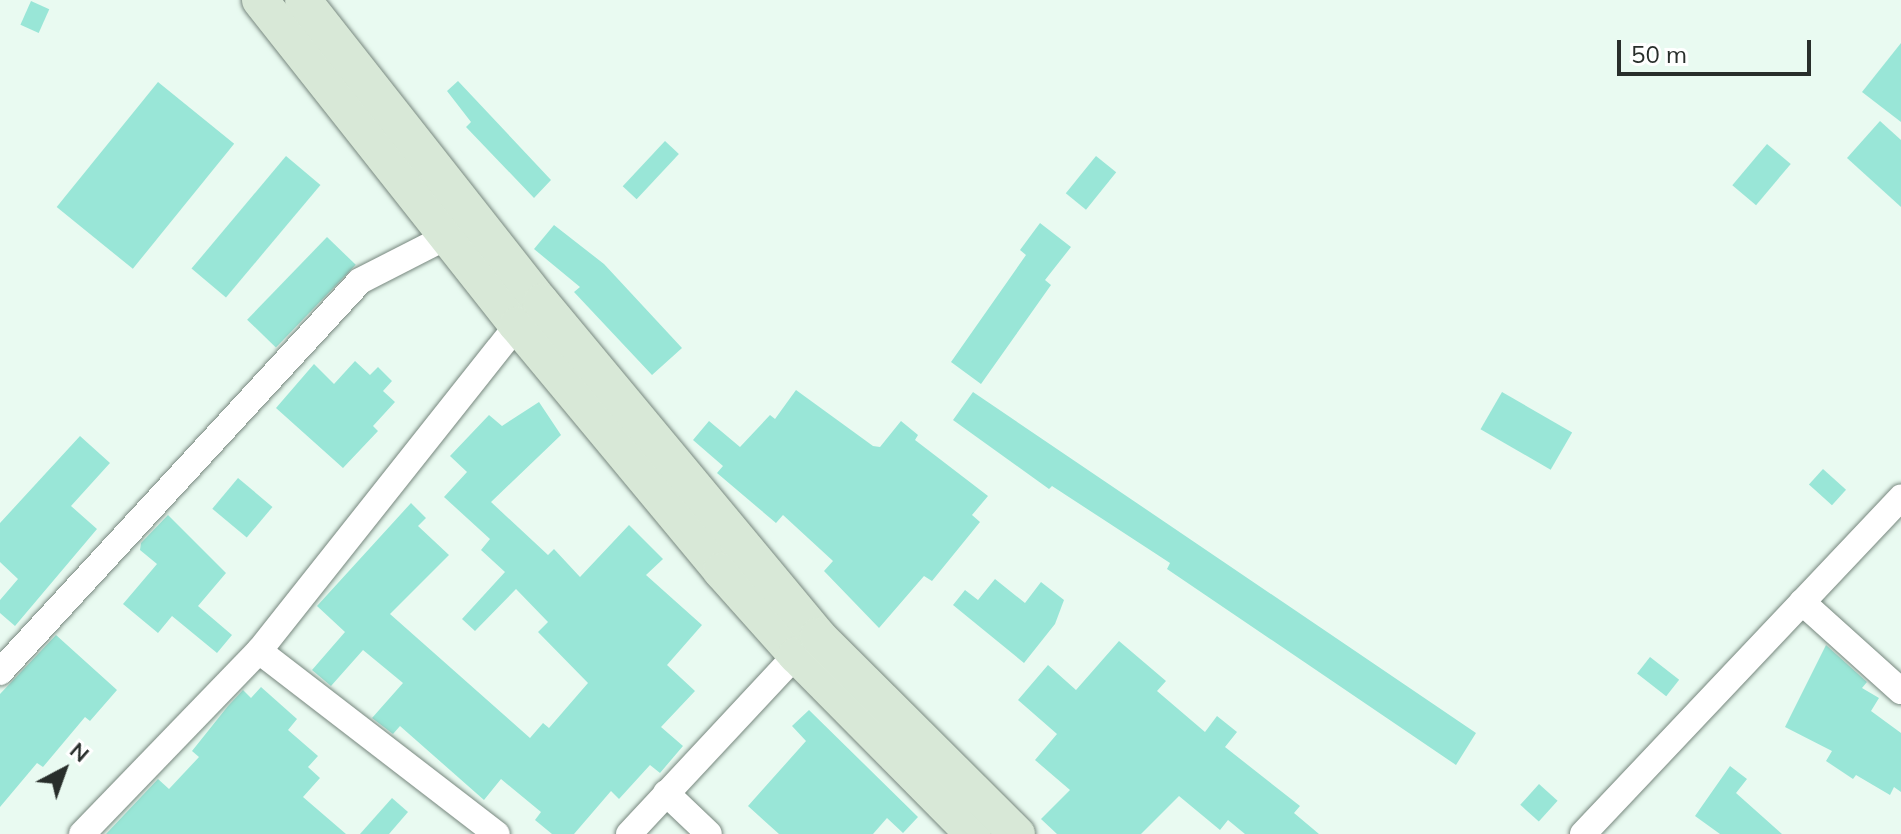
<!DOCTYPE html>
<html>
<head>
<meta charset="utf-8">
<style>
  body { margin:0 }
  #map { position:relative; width:1901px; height:834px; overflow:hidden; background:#e9faf1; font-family:Mulish,sans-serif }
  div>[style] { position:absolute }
  .building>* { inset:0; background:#99e6d7; transform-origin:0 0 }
  .roads { filter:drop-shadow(0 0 2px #77877e) drop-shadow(0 0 2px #77877e) }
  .street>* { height:26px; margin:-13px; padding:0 13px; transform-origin:13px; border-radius:13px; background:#fff }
  .secondary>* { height:36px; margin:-18px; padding:0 18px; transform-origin:18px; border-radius:18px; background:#d8e8d7 }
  span { translate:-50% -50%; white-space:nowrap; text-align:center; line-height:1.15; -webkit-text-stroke:6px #fff; paint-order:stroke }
  .north { position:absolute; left:24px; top:730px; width:80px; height:80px; -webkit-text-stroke:6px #fff; paint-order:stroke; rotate:41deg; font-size:22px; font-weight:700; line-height:32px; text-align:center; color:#282e2b }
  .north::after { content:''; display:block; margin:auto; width:28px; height:36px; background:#282e2b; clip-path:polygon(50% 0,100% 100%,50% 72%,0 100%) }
  .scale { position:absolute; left:1617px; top:40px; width:194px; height:36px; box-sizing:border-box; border:4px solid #282e2b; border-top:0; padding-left:10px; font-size:24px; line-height:28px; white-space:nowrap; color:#282e2b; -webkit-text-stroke:6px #fff; paint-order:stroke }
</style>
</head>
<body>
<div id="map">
  <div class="building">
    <div style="left:31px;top:1px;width:20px;height:26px;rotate:24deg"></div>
    <div style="clip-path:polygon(1901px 43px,1901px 122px,1862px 92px)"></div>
    <div style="clip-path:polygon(458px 81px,551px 180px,534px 198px,466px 127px,471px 122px,447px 91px)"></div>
    <div style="left:158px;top:82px;width:98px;height:161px;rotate:39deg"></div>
    <div style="clip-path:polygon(1880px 121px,1901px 140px,1901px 207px,1847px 158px)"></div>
    <div style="left:665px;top:141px;width:19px;height:62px;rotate:43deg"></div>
    <div style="left:1767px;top:144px;width:31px;height:54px;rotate:40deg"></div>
    <div style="left:286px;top:156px;width:45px;height:147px;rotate:40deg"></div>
    <div style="left:1096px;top:156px;width:26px;height:48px;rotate:39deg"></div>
    <div style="clip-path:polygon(1040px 223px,1071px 247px,1045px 280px,1051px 285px,981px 384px,951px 362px,1026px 255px,1020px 250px)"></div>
    <div style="clip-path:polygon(554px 225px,604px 264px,682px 348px,652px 375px,574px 292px,580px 287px,534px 249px)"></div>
    <div style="left:327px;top:237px;width:40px;height:115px;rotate:44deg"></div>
    <div style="clip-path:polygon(355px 361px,370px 375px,378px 367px,392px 381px,383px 391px,395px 402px,373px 426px,378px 431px,343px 468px,276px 408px,314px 364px,334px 384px)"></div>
    <div style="clip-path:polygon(796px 390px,873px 446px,880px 447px,901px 421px,918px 435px,915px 440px,988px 496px,972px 515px,980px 522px,932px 581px,924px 576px,879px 628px,824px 571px,833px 561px,783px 515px,776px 523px,717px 473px,723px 466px,693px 440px,709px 421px,740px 447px,770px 415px,775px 419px)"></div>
    <div style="clip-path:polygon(973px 392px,1476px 733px,1456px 765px,1167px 569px,1170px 563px,1052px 486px,1049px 489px,953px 420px)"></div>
    <div style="left:1502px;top:392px;width:81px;height:43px;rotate:30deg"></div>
    <div style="clip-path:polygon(539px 402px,561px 435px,491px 502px,548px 555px,554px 549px,580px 577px,629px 525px,663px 559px,646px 575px,702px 625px,667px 665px,695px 691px,661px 727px,683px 746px,660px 773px,650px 765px,619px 799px,611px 791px,574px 834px,552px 834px,535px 820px,541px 812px,501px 779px,484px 800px,400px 726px,393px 734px,372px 718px,403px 683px,363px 650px,331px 686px,312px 670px,345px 632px,317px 606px,411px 503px,426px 518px,418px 526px,449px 555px,390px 614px,530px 738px,543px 723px,549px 728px,588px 683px,538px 632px,548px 622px,516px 589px,475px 631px,462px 619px,505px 572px,481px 550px,490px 539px,444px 497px,467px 472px,450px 456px,489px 415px,502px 426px)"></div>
    <div style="clip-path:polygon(80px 436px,110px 463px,71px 506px,97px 529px,15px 626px,0 613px,0 600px,18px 579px,0 562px,0 523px)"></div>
    <div style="left:1823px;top:469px;width:31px;height:21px;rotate:42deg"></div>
    <div style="left:238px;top:478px;width:45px;height:40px;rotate:40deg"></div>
    <div style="clip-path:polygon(168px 515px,226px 573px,198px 606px,232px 635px,217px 653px,172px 616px,158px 633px,123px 604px,157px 564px,140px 550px,141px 543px)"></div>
    <div style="clip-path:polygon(995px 579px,1025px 603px,1041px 582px,1064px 600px,1055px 624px,1024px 663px,953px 605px,965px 590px,978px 600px)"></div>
    <div style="clip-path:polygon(56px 635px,117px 690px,90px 721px,85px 717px,43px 767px,37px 763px,0 807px,0 694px)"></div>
    <div style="clip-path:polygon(1119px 641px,1166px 681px,1157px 691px,1205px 732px,1217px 716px,1237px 732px,1225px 747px,1300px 806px,1294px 813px,1319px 834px,1245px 834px,1228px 820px,1220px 830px,1179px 796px,1141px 834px,1057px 834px,1041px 819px,1070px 790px,1035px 760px,1057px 734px,1018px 700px,1048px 665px,1076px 690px)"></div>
    <div style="clip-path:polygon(1826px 645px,1867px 682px,1862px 688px,1879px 698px,1871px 711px,1901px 733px,1901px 792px,1894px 787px,1890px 795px,1856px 775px,1853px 779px,1826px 761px,1832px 751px,1785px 727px)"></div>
    <div style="left:1650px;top:657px;width:37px;height:21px;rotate:38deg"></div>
    <div style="clip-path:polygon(261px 687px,297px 719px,288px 730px,318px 756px,308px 767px,320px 778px,303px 797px,346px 834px,106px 834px,158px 779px,169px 789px,199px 757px,192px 751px,228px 706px,243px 690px,251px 698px)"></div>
    <div style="clip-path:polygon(809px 710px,918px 817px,903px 833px,887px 818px,873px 834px,779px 834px,748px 806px,806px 741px,792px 726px)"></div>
    <div style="clip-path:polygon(1730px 766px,1747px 779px,1736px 793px,1782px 834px,1720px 834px,1695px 816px)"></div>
    <div style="left:1539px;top:784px;width:25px;height:28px;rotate:42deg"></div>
    <div style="clip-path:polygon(392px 798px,408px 812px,389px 834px,360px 834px)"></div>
  </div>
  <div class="roads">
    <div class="street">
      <div style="left:1802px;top:602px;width:133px;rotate:42deg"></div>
      <div style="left:259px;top:651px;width:300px;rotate:37.6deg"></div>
      <div style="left:0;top:672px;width:531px;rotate:-47.36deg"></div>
      <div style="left:360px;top:281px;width:99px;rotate:-27.1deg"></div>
      <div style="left:666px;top:793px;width:59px;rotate:43.6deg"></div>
      <div style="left:82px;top:834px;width:255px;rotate:-46deg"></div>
      <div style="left:259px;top:651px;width:416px;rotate:-51.6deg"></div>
      <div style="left:629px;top:834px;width:245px;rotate:-47deg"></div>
      <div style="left:1583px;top:834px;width:463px;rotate:-46.6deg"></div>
    </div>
    <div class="secondary">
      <div style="left:260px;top:0;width:414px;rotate:51.7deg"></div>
      <div style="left:517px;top:325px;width:320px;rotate:50.3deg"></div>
      <div style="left:721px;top:571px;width:113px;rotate:48.2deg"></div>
      <div style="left:796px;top:655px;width:252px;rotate:45.3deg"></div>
      <div style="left:303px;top:0;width:385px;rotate:51.8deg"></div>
      <div style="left:541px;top:302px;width:434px;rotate:50.3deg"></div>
      <div style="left:818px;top:636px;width:281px;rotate:44.9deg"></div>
    </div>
  </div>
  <div class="north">N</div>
  <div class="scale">50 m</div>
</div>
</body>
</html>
